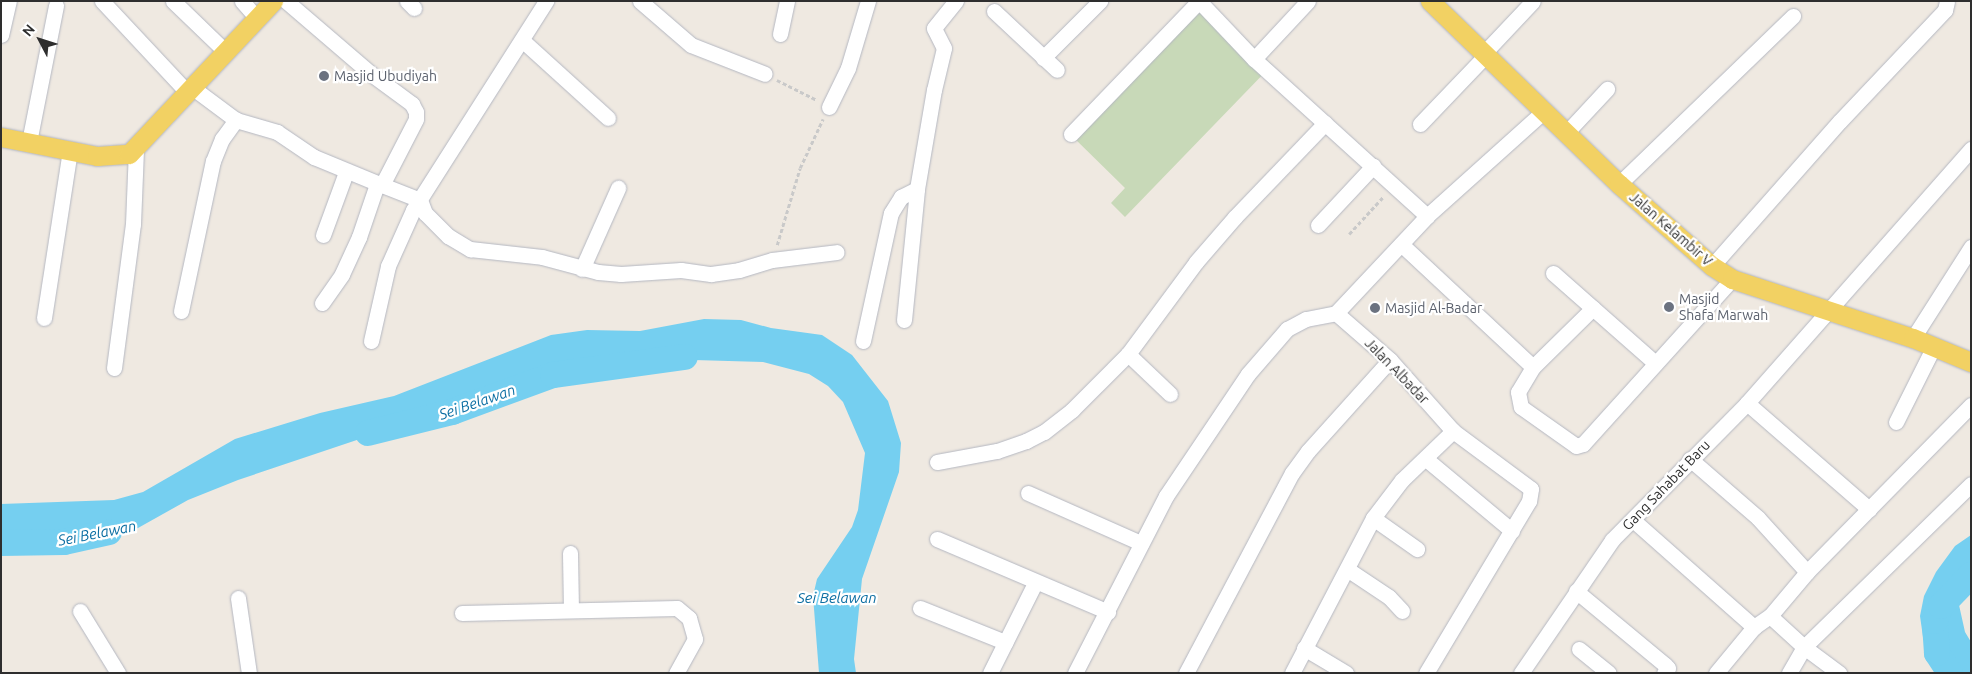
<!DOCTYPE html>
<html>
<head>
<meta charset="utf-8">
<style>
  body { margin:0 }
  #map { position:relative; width:1972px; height:674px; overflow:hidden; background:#efe9e1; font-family:Ubuntu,sans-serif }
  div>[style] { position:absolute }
  .cemetery>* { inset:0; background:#c8d9b8 }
  .water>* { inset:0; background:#75cff0 }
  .river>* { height:26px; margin:-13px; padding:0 13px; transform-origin:13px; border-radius:13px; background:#75cff0 }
  .path>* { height:2.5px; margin-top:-1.25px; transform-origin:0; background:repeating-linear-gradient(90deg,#c9c9c9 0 4px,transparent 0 6.5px) }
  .roads { filter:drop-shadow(0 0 1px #b4b7c1) drop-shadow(0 0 1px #b4b7c1) }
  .minor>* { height:15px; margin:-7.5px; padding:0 7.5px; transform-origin:7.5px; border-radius:7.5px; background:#fff }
  .major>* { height:19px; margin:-9.5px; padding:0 9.5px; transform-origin:9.5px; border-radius:9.5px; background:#f2d163 }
  .dots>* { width:14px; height:14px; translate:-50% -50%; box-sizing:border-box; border:2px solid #fff; border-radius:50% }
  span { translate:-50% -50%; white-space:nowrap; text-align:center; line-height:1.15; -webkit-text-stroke:4.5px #fff; paint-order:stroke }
  .worship-label { font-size:14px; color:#5b616d }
  .left { translate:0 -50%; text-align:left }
  .street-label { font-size:14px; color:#2e2e2e }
  .water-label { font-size:15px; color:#0d6fa3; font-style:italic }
  .frame { position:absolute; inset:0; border:2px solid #2e2e2e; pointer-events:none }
  .north { position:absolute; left:15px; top:15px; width:50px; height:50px; -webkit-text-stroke:4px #fff; paint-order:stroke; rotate:310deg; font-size:14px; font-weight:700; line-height:20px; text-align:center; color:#2e2e2e }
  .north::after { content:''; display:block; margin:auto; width:18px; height:22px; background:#2e2e2e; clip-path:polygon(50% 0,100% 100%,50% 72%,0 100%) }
</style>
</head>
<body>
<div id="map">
  <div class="cemetery">
    <div style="clip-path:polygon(1207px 1px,1272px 65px,1125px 217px,1111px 203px,1125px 188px,1072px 136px)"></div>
  </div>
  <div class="water">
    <div style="clip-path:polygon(704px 319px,741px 320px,771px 328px,822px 335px,852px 355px,888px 401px,901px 443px,899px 472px,862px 579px,854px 659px,856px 673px,819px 673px,813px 596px,817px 579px,852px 527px,858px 510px,865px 453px,843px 402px,828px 386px,809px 374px,763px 362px,694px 360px,577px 371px,488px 396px,238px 480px,188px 500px,138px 528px,111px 537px,1px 539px,1px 504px,114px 500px,143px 492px,235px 439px,320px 413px,394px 396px,551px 335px,587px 330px,640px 331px)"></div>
    <div style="clip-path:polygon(1971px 535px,1971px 585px,1959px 605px,1965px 632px,1971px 642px,1971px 673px,1958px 673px,1931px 649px,1923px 637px,1920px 616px,1924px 596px,1936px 572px,1955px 546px)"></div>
  </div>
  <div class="river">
    <div style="left:368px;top:433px;width:87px;rotate:-14deg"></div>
    <div style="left:452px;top:412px;width:108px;rotate:-20.1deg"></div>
    <div style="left:553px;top:375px;width:133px;rotate:-7.8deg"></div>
    <div style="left:1px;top:543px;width:63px;rotate:-0.9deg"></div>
    <div style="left:64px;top:542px;width:46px;rotate:-12.5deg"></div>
    <div style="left:1950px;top:673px;width:24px;rotate:-123deg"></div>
    <div style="left:1937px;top:653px;width:32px;rotate:-94deg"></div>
    <div style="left:1935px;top:621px;width:16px;rotate:-68deg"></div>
    <div style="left:1941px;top:606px;width:43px;rotate:-45.9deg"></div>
  </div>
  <div class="path">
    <div style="left:777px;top:80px;width:45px;rotate:26.6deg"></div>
    <div style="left:1349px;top:234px;width:50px;rotate:-47.4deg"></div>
    <div style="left:777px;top:245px;width:80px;rotate:-73.4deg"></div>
    <div style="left:800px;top:168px;width:54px;rotate:-64.9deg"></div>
  </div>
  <div class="roads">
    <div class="minor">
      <div style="left:102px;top:1px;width:126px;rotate:46.9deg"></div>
      <div style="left:173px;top:1px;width:74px;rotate:43.9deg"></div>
      <div style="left:242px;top:1px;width:23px;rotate:49deg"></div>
      <div style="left:407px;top:1px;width:10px;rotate:45deg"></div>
      <div style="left:640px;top:1px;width:67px;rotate:40.8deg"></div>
      <div style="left:691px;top:45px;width:79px;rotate:21.4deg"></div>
      <div style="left:1199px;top:1px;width:80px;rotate:46.5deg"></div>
      <div style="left:1254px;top:59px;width:234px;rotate:42.2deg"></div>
      <div style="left:994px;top:11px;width:86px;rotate:43.1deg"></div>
      <div style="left:780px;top:34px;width:34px;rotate:-78deg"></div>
      <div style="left:1px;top:35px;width:35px;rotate:-77deg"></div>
      <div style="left:522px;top:40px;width:116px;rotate:42.2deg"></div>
      <div style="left:1484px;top:53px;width:71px;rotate:-46.7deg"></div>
      <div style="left:1043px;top:58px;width:81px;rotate:-45deg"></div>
      <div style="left:1254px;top:59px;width:79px;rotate:-47deg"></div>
      <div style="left:193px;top:88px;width:54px;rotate:36.7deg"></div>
      <div style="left:236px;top:120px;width:43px;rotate:16.3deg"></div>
      <div style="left:277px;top:132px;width:45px;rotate:34deg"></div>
      <div style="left:314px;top:157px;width:74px;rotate:22.4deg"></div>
      <div style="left:382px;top:185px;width:74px;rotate:-62.7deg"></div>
      <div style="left:416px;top:119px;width:7px;rotate:-90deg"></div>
      <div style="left:416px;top:112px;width:9px;rotate:-117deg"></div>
      <div style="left:412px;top:104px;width:52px;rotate:-143.6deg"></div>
      <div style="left:370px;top:73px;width:111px;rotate:-139.4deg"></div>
      <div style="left:829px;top:107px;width:43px;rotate:-64deg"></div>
      <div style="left:848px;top:68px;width:70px;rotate:-73.4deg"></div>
      <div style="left:1420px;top:124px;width:95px;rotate:-46.3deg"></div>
      <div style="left:1567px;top:132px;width:59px;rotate:-47.1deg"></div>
      <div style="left:1071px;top:134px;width:185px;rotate:-46.1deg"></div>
      <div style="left:29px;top:142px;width:139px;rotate:-78.8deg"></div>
      <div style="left:1619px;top:184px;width:242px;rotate:-44deg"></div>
      <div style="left:382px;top:185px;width:41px;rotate:21.5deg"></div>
      <div style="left:420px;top:200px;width:14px;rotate:69deg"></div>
      <div style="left:425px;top:213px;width:33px;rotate:45deg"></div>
      <div style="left:448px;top:236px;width:26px;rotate:31deg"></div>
      <div style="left:470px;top:249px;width:72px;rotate:6.3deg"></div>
      <div style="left:542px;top:257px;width:58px;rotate:15deg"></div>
      <div style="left:598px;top:272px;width:23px;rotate:5deg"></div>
      <div style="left:621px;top:274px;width:60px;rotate:-3.8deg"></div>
      <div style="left:681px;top:270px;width:30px;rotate:8deg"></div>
      <div style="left:711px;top:274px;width:28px;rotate:-8deg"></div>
      <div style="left:739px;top:270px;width:34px;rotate:-17deg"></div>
      <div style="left:772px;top:260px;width:65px;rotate:-7deg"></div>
      <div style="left:1318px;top:225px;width:81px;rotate:-47deg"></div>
      <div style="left:323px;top:235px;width:67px;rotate:-69.9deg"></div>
      <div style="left:1401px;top:244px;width:180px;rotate:43deg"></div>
      <div style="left:1712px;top:266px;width:193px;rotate:-48.6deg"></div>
      <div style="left:1840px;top:121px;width:153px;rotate:-46.6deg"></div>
      <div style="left:1945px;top:10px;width:9px;rotate:-77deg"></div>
      <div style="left:582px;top:269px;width:89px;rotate:-66deg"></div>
      <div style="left:1553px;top:273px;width:136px;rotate:41.4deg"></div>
      <div style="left:322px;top:303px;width:35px;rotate:-55deg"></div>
      <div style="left:342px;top:274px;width:41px;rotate:-65.3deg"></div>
      <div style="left:359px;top:237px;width:56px;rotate:-71.2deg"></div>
      <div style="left:1593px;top:308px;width:84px;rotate:135.5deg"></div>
      <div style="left:1533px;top:367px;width:29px;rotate:121deg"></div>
      <div style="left:1518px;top:392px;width:15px;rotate:79deg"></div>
      <div style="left:1521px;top:407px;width:67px;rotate:35.3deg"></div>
      <div style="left:1576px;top:446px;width:7px;rotate:-16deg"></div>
      <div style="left:1583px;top:444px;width:222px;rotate:-47.9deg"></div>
      <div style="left:181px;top:311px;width:153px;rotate:-78deg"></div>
      <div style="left:213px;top:161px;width:24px;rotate:-68deg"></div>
      <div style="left:222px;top:139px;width:24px;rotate:-54deg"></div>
      <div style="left:1336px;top:313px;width:72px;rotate:41deg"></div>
      <div style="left:1390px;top:360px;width:95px;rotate:48.4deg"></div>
      <div style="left:1453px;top:431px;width:97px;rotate:36.6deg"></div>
      <div style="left:1531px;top:489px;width:12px;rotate:99deg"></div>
      <div style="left:1529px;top:501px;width:200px;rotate:120.9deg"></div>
      <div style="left:1336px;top:313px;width:133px;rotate:-46.8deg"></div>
      <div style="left:1427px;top:216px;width:157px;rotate:-41.9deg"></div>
      <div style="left:44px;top:318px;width:170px;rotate:-81.2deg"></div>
      <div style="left:904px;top:320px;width:132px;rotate:-84.3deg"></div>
      <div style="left:917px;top:189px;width:100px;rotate:-80.3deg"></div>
      <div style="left:934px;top:90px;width:43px;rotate:-76.6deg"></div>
      <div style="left:944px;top:48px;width:22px;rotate:-117deg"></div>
      <div style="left:934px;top:28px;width:35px;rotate:-51deg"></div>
      <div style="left:1913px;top:338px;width:108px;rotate:-57.5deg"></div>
      <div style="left:371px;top:341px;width:77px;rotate:-77.2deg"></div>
      <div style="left:388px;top:266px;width:61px;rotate:-65.9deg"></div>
      <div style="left:413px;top:210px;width:248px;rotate:-57.5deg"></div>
      <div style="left:863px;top:341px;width:131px;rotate:-77.7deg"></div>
      <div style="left:891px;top:213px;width:19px;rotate:-58deg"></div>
      <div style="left:901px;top:197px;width:18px;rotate:-27deg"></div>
      <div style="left:1128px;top:354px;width:58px;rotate:43.6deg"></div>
      <div style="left:114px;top:368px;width:145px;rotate:-82.5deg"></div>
      <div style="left:133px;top:224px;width:75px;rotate:-87.7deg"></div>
      <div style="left:1747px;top:403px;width:162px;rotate:41deg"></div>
      <div style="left:1896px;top:422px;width:85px;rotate:-63.4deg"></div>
      <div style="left:1426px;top:459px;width:112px;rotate:39.9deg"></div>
      <div style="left:1690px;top:459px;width:90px;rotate:40.9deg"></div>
      <div style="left:1758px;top:518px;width:73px;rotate:47.8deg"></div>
      <div style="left:937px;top:462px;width:61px;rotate:-10.4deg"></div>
      <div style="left:997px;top:451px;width:31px;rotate:-19deg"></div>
      <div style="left:1026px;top:441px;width:20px;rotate:-27deg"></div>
      <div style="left:1044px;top:432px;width:36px;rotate:-38deg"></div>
      <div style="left:1072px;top:410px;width:79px;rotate:-45deg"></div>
      <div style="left:1128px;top:354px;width:114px;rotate:-53.5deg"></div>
      <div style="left:1196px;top:262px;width:60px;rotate:-49.1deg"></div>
      <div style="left:1235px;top:217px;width:130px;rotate:-46.2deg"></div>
      <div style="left:1028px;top:493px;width:124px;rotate:23.9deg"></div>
      <div style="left:1373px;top:518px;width:54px;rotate:35.2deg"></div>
      <div style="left:1633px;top:520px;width:162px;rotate:41.5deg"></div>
      <div style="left:937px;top:539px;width:186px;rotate:23.1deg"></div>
      <div style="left:570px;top:553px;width:57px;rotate:89deg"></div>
      <div style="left:1347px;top:569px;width:50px;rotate:33.7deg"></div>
      <div style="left:1389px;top:597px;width:19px;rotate:47deg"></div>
      <div style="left:1576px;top:591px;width:116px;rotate:39.7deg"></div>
      <div style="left:1665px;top:665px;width:4px;rotate:45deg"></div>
      <div style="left:1668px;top:668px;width:6px;rotate:129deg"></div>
      <div style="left:238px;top:598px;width:76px;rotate:81.7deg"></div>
      <div style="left:920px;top:608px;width:92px;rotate:21.8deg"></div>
      <div style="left:80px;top:611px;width:73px;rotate:58.5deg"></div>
      <div style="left:462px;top:613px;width:215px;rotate:-1.3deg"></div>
      <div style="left:677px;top:608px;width:16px;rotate:40deg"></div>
      <div style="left:689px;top:618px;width:22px;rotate:74deg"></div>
      <div style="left:695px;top:639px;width:39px;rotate:119deg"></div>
      <div style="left:1770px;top:616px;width:46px;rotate:42.4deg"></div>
      <div style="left:1804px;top:647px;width:44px;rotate:36.6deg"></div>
      <div style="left:1304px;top:648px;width:49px;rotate:30.8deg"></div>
      <div style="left:1579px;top:649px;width:38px;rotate:39deg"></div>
      <div style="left:990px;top:673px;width:101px;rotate:-63.4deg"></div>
      <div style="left:1075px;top:673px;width:199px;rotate:-62.8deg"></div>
      <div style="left:1166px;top:496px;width:147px;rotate:-56.1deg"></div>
      <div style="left:1248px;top:374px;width:60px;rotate:-49.1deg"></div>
      <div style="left:1287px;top:329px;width:21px;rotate:-28deg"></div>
      <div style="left:1306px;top:319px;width:31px;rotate:-11deg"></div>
      <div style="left:1186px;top:673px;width:226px;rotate:-62.1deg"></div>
      <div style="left:1292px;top:473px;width:27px;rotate:-54deg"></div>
      <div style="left:1308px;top:451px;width:122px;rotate:-48deg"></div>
      <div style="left:1292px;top:673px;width:175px;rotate:-62.4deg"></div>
      <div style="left:1373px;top:518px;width:48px;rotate:-52.7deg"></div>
      <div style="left:1402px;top:480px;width:71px;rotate:-43.9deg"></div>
      <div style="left:1521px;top:673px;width:161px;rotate:-55.6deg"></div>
      <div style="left:1612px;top:540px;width:192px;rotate:-45.4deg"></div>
      <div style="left:1747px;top:403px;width:339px;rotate:-48.6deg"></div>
      <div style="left:1716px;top:673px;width:60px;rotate:-50.4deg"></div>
      <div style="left:1754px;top:627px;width:19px;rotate:-35deg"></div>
      <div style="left:1770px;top:616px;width:57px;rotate:-49.9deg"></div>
      <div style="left:1807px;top:572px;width:234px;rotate:-45.5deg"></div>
      <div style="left:1789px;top:673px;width:30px;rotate:-60deg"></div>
      <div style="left:1804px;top:647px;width:233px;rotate:-44.3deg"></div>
    </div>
    <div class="major">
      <div style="left:1430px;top:1px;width:263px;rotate:44.1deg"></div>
      <div style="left:1619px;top:184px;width:124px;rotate:41.4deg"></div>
      <div style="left:1712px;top:266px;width:24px;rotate:33deg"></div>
      <div style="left:1732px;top:279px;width:190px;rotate:18.1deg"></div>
      <div style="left:1913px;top:338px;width:63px;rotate:22.5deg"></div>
      <div style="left:1px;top:137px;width:98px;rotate:11.2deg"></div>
      <div style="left:97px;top:156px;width:32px;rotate:-4deg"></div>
      <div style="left:129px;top:154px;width:210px;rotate:-46.7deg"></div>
    </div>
  </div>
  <div class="dots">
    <div style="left:324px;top:76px;background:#6b7280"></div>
    <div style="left:1669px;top:307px;background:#6b7280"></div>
    <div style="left:1375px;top:308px;background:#6b7280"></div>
  </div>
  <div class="worship-label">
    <span class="left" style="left:334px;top:76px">Masjid Ubudiyah</span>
    <span class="left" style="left:1679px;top:307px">Masjid<br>Shafa Marwah</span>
    <span class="left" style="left:1385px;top:308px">Masjid Al-Badar</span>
  </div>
  <div class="street-label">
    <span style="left:1671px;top:229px;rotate:41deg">Jalan Kelambir V</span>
    <span style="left:1397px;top:371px;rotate:46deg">Jalan Albadar</span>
    <span style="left:1666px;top:485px;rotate:-46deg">Gang Sahabat Baru</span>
  </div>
  <div class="water-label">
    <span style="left:477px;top:402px;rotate:-19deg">Sei Belawan</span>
    <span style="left:97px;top:533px;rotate:-11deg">Sei Belawan</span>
    <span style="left:837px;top:598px">Sei Belawan</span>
  </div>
  <div class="frame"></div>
  <div class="north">N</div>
</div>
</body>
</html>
